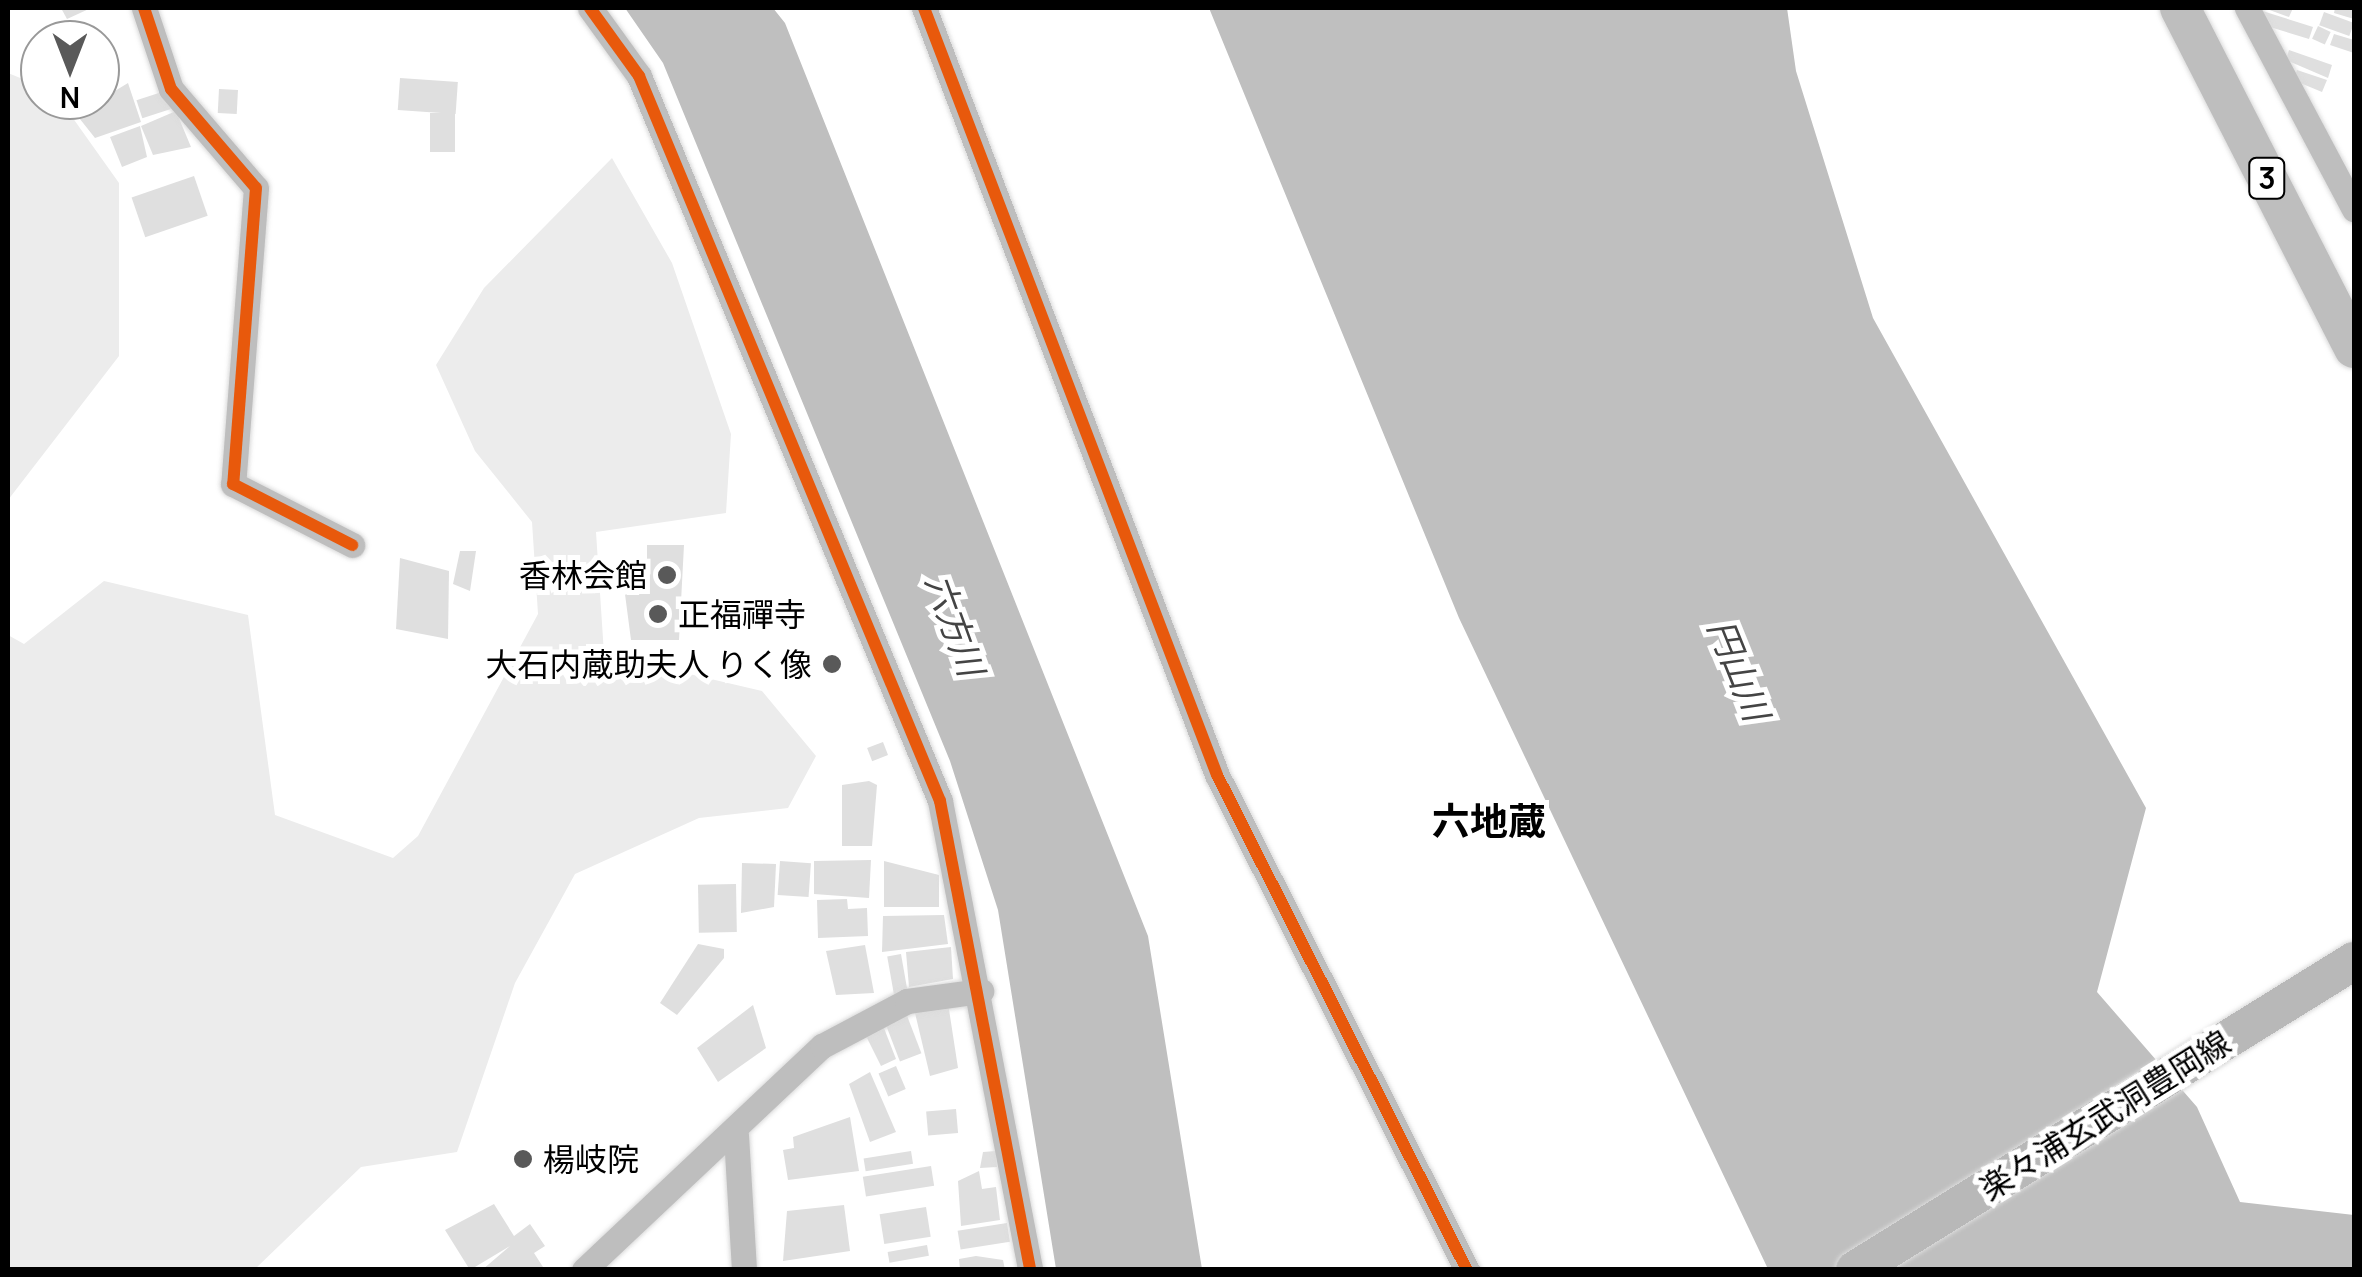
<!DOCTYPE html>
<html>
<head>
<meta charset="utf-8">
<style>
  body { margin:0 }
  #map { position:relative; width:2362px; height:1277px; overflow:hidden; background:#fff; font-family:Manrope,"Noto Sans JP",sans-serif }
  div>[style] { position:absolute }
  .green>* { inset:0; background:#ececec }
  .water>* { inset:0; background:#bfbfbf }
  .building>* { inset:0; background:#dfdfdf; transform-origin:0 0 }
  .roads { filter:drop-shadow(0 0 2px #dbdbdb) drop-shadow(0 0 2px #dbdbdb) }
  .street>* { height:25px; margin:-12.5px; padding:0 12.5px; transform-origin:12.5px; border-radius:12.5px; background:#bebebe }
  .secondary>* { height:38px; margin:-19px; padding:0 19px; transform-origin:19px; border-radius:19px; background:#b8b8b8 }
  .primary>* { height:40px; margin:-20px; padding:0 20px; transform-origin:20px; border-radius:20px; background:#bebebe }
  .cycleway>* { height:12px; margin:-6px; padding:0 6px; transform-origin:6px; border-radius:6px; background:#e8590c }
  .dots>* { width:28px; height:28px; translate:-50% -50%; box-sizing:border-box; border:5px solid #fff; border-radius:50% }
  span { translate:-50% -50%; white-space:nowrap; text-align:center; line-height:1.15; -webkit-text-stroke:10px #fff; paint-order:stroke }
  .shield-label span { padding:2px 8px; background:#fff; border:2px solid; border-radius:8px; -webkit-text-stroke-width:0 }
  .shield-label { font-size:30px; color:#000; font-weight:700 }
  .poi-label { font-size:32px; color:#000 }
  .right { translate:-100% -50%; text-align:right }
  .left { translate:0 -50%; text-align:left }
  .street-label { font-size:32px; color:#000 }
  .water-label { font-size:35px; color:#444; font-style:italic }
  .quarter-label { font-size:38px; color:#000; font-weight:700 }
  .frame { position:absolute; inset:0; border:10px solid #000; pointer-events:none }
  .north { position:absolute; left:20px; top:20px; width:100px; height:100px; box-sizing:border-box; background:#fff; border:2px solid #999; border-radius:50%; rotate:180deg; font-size:28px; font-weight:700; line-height:40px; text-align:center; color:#000 }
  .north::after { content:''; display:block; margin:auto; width:35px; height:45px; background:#595959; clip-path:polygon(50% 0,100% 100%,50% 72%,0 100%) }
</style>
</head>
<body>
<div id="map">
  <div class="green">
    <div style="clip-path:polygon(8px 73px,40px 86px,40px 100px,60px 100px,119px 183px,119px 356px,8px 500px)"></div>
    <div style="clip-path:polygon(612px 158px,672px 263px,731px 434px,726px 513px,596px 532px,604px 654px,762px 691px,816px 756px,788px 808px,699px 818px,575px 874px,515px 983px,457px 1152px,361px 1167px,255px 1269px,8px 1269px,8px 635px,24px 644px,104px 581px,248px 615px,275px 815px,393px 858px,418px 836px,538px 614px,532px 522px,475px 451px,436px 365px,484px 288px)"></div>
  </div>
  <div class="water">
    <div style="clip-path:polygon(625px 8px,773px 8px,785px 23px,1148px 936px,1202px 1269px,1056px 1269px,998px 910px,950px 761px,663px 63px)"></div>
    <div style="clip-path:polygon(1209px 8px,1787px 8px,1796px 71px,1873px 318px,2146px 808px,2097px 992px,2197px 1107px,2240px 1202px,2354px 1215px,2354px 1269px,1768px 1269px,1459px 618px)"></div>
  </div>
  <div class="building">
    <div style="clip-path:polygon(61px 8px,91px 8px,67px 19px)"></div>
    <div style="clip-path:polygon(2264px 8px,2293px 8px,2289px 17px)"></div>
    <div style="clip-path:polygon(2335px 8px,2354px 8px,2354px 19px,2334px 13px)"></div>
    <div style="clip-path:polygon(2256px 9px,2313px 27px,2309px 39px,2260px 24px)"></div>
    <div style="left:2324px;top:12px;width:32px;height:14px;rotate:20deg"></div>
    <div style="left:2318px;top:26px;width:14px;height:14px;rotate:25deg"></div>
    <div style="clip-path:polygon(2334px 34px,2354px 40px,2354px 53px,2330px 45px)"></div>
    <div style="clip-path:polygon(2289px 50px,2332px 65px,2328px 78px,2286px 60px)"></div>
    <div style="clip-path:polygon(2297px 70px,2327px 80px,2322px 92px,2293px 80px)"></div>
    <div style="left:400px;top:78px;width:58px;height:32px;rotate:4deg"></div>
    <div style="clip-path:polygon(128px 83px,141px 122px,95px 138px,68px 104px,100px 100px)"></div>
    <div style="left:219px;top:89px;width:19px;height:24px;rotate:3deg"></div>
    <div style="left:165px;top:91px;width:19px;height:30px;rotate:72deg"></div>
    <div style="clip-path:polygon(176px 111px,191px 147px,153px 155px,141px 126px)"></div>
    <div style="left:430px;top:113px;width:25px;height:39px"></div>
    <div style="clip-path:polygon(140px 126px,147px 157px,122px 167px,110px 137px)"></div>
    <div style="left:194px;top:176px;width:42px;height:66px;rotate:71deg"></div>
    <div style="clip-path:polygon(647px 545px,684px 545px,679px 640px,631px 640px,623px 579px,647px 579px)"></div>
    <div style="clip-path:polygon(460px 551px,476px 551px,470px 591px,453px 584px)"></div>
    <div style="clip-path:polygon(400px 558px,449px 571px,448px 639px,396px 629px)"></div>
    <div style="left:883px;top:742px;width:14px;height:17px;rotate:69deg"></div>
    <div style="clip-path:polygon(869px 781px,877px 785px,872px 846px,842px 846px,842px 785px)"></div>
    <div style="clip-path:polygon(871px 860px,869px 898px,814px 894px,814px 861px)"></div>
    <div style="left:780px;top:861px;width:31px;height:34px;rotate:4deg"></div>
    <div style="clip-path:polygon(884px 861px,939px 875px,939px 907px,884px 907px)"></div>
    <div style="clip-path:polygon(742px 863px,776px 864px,774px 907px,741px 913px)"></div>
    <div style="left:736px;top:884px;width:48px;height:38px;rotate:89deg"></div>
    <div style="clip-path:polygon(847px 899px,848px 909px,867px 908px,868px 936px,818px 938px,817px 900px)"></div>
    <div style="clip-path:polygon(944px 915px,948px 944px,882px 952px,883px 916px)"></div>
    <div style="clip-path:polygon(698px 944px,724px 949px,724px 958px,677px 1015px,660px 1003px)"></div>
    <div style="clip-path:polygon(865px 945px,874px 993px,836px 995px,826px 951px)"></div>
    <div style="clip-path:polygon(951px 947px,953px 979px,909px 987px,906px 952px)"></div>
    <div style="left:901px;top:954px;width:39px;height:14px;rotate:80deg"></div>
    <div style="clip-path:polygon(948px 1003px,958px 1068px,930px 1076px,915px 1013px)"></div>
    <div style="clip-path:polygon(753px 1005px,766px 1048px,718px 1082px,697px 1048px)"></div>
    <div style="left:906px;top:1013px;width:43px;height:23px;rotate:69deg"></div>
    <div style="clip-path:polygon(882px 1023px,896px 1059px,881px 1066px,864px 1032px)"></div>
    <div style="left:896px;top:1066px;width:25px;height:19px;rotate:67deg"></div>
    <div style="clip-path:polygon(870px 1072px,896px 1132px,870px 1142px,849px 1084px)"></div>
    <div style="left:956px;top:1109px;width:24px;height:30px;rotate:85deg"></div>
    <div style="clip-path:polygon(850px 1117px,859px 1171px,788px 1180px,783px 1150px,794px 1148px,793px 1137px)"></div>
    <div style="left:911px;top:1151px;width:13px;height:48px;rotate:81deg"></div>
    <div style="clip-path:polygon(996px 1151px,997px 1167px,980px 1168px,983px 1152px)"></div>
    <div style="left:931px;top:1166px;width:20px;height:69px;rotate:81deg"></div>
    <div style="clip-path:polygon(979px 1171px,982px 1189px,996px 1187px,1000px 1220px,961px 1226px,958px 1181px)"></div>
    <div style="clip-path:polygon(494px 1204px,514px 1236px,530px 1224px,545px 1246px,534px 1253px,543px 1267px,482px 1270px,510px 1246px,470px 1270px,445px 1230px)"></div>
    <div style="clip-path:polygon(844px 1205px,850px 1251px,783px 1261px,787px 1211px)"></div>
    <div style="left:926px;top:1207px;width:30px;height:47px;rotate:81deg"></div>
    <div style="left:1007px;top:1223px;width:19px;height:50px;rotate:81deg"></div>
    <div style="left:927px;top:1245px;width:11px;height:40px;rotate:80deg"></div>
    <div style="clip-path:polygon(976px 1256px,1003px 1260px,1005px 1270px,960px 1270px,959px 1259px)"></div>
  </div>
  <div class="roads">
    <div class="street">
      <div style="left:144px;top:8px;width:85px;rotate:71.6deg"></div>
      <div style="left:171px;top:89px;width:130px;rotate:49.4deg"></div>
      <div style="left:256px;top:188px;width:297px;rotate:94.4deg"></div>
      <div style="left:233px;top:484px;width:134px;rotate:27.1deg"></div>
      <div style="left:590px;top:8px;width:84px;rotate:54.2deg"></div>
      <div style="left:639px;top:76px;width:785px;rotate:67.45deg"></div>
      <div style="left:940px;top:801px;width:478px;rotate:79.1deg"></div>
      <div style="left:924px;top:8px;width:821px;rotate:69.09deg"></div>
      <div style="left:1217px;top:775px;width:555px;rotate:63.2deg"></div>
      <div style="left:2247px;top:8px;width:228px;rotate:62deg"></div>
      <div style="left:736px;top:1135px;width:135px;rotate:86.6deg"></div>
      <div style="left:584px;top:1270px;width:327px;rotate:-43.3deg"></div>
      <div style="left:822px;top:1046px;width:96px;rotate:-27.9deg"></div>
      <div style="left:907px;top:1001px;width:75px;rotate:-7.7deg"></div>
    </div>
    <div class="secondary">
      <div style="left:1855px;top:1270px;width:587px;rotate:-31.77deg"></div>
    </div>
    <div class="primary">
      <div style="left:2180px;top:8px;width:382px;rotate:62.9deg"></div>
    </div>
  </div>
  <div class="cycleway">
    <div style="left:144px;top:8px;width:85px;rotate:71.6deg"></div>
    <div style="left:171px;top:89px;width:130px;rotate:49.4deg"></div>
    <div style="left:256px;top:188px;width:297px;rotate:94.4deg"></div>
    <div style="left:233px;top:484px;width:134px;rotate:27.1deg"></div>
    <div style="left:590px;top:8px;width:84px;rotate:54.2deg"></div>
    <div style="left:639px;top:76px;width:785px;rotate:67.45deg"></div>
    <div style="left:940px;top:801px;width:478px;rotate:79.1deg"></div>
    <div style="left:924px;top:8px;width:821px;rotate:69.09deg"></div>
    <div style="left:1217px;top:775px;width:555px;rotate:63.2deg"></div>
  </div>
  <div class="dots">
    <div style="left:667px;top:575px;background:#595959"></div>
    <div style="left:658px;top:614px;background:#595959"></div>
    <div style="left:832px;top:664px;background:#595959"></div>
    <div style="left:523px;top:1159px;background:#595959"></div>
  </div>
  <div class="shield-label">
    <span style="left:2267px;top:178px">3</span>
  </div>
  <div class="poi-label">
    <span class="right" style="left:647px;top:575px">香林会館</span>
    <span class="left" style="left:678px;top:614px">正福禪寺</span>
    <span class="right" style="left:812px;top:664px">大石内蔵助夫人 りく像</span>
    <span class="left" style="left:543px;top:1159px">楊岐院</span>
  </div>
  <div class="street-label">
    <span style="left:2105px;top:1115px;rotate:-32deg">楽々浦玄武洞豊岡線</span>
  </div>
  <div class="water-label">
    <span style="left:955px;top:625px;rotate:70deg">六方川</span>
    <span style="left:1739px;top:670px;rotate:68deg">円山川</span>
  </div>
  <div class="quarter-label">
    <span style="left:1489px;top:821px">六地蔵</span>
  </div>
  <div class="frame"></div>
  <div class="north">N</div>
</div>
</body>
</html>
